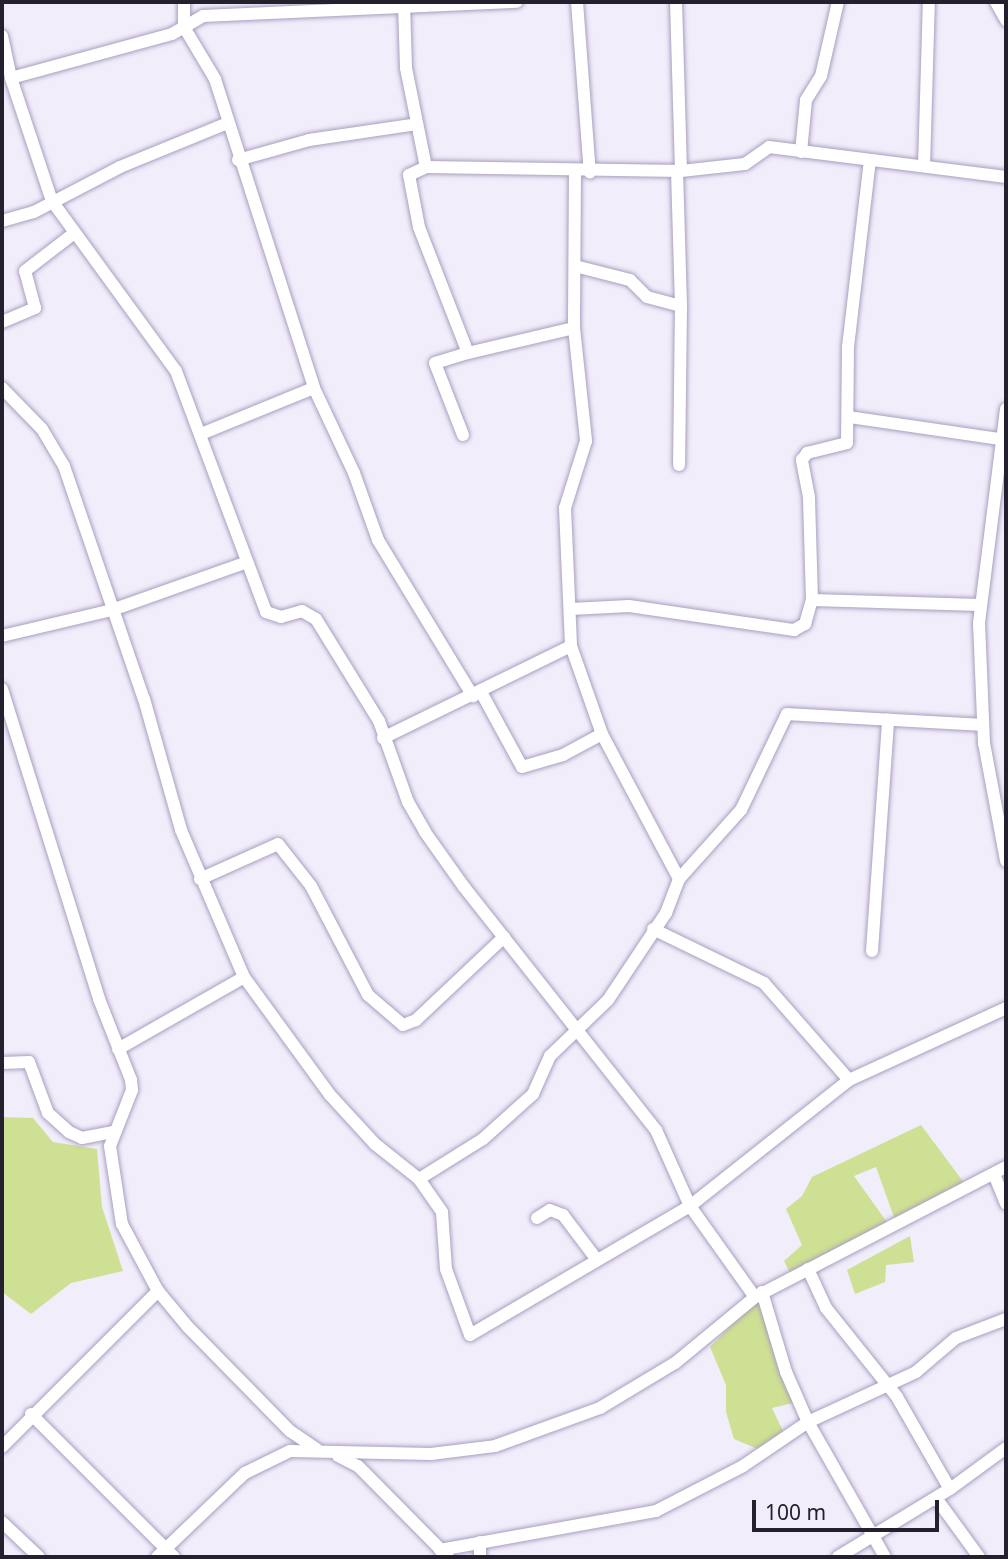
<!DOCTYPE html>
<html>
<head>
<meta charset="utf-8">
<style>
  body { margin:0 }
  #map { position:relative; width:1008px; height:1559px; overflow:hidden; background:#f1edfb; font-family:"Noto Sans",sans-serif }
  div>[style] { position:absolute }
  .green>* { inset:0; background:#cee093 }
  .roads { filter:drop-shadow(0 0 2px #aa9ebf) drop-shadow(0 0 2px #aa9ebf) }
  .street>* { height:12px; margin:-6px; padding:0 6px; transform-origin:6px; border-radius:6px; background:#fff }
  span { translate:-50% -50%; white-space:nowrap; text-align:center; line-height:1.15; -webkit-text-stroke:7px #f1edfb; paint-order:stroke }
  .frame { position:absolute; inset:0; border:4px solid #25202d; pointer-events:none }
  .scale { position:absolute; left:752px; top:1500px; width:187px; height:32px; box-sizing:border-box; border:4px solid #25202d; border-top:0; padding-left:9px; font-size:21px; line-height:24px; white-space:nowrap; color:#25202d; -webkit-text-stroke:5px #f1edfb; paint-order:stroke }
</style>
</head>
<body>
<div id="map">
  <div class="green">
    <div style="clip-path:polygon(2px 1117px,33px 1118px,53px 1142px,97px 1149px,102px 1207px,123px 1271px,71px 1283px,31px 1314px,2px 1292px)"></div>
    <div style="clip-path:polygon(921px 1125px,965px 1184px,895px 1220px,876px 1167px,854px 1176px,889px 1225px,792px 1277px,784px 1261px,802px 1245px,786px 1209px,802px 1196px,812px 1177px)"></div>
    <div style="clip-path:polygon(910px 1236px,914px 1262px,886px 1265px,885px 1282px,855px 1294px,847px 1270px)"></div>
    <div style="clip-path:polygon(758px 1299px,793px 1403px,772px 1408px,784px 1433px,760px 1450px,734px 1439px,726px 1412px,726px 1385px,710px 1347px)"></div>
  </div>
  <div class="roads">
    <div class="street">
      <div style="left:184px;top:2px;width:25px;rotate:90deg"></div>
      <div style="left:184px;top:27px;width:61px;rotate:59.2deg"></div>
      <div style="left:215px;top:79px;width:324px;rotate:72.2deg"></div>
      <div style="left:314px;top:388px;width:94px;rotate:64.8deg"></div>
      <div style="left:354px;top:473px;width:71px;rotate:70.3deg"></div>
      <div style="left:378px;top:540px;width:183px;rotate:58.7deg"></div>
      <div style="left:577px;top:2px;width:171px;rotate:85.7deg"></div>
      <div style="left:676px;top:2px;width:169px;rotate:88.3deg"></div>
      <div style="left:996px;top:2px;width:21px;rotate:61deg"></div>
      <div style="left:404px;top:4px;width:64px;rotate:88.2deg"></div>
      <div style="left:406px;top:68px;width:101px;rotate:78.6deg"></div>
      <div style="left:2px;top:36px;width:43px;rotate:77.9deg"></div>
      <div style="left:11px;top:78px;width:130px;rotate:71.6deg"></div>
      <div style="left:52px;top:201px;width:210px;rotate:53.9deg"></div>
      <div style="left:176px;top:371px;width:257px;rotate:69.5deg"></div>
      <div style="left:266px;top:612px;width:16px;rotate:18deg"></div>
      <div style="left:281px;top:617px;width:22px;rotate:-16deg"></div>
      <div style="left:302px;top:611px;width:16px;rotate:30deg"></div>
      <div style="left:316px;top:619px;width:120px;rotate:58.3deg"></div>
      <div style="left:379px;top:721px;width:86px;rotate:70.3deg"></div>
      <div style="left:408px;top:802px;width:34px;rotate:60deg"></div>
      <div style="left:425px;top:832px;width:67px;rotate:54.7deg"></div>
      <div style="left:464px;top:887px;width:310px;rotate:51.7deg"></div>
      <div style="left:656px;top:1130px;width:83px;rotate:65.9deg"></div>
      <div style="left:690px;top:1206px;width:112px;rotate:54.5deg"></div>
      <div style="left:11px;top:78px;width:167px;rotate:-15.3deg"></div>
      <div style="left:172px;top:34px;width:36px;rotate:-30deg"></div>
      <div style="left:203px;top:16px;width:314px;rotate:-2.6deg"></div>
      <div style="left:801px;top:152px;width:52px;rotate:-84.5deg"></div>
      <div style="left:806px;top:100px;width:28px;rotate:-58deg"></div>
      <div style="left:821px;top:76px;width:76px;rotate:-77.1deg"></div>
      <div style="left:238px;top:160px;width:74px;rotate:-15.7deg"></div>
      <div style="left:309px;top:140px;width:109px;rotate:-8.4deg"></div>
      <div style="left:924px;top:166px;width:164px;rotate:-88.3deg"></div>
      <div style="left:677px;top:171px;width:135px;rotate:88.3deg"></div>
      <div style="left:575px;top:172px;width:156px;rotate:90.4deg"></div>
      <div style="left:574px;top:328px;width:114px;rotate:83.9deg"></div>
      <div style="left:586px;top:441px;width:70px;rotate:107.4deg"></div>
      <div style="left:565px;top:508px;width:138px;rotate:87.5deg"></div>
      <div style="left:571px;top:646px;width:93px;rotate:70.6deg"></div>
      <div style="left:602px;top:734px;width:164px;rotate:62deg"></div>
      <div style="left:2px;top:221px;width:33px;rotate:-16deg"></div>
      <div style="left:34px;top:212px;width:97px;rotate:-27.6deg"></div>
      <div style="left:120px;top:167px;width:117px;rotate:-22.2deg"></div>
      <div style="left:575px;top:266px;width:57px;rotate:14.3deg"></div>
      <div style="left:630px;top:280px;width:24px;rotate:45deg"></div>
      <div style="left:647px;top:297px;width:35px;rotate:15deg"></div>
      <div style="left:681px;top:306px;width:159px;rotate:90.7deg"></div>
      <div style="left:2px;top:322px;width:36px;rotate:-23deg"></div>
      <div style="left:35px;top:308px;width:38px;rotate:-105deg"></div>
      <div style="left:25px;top:271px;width:61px;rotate:-37.6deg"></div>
      <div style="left:574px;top:328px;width:109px;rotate:166.7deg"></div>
      <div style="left:468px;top:353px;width:135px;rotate:-111.3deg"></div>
      <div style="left:419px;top:227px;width:53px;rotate:-100.9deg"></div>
      <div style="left:409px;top:175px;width:19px;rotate:-25deg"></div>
      <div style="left:426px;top:167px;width:255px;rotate:0.9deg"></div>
      <div style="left:681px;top:171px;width:64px;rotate:-6.2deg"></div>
      <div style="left:745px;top:164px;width:29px;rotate:-35deg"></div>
      <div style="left:769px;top:147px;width:239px;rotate:7.2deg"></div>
      <div style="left:2px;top:388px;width:57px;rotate:45.7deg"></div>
      <div style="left:42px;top:429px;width:43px;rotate:59.3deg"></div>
      <div style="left:64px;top:466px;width:246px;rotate:71.1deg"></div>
      <div style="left:144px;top:699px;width:136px;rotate:74.2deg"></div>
      <div style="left:181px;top:830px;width:160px;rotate:66.8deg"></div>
      <div style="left:244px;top:977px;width:146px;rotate:53.9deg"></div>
      <div style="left:330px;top:1095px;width:67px;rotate:47.4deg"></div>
      <div style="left:375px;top:1144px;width:56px;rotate:38.5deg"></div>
      <div style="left:419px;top:1179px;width:40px;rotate:55.1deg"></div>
      <div style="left:442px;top:1212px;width:57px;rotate:86deg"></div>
      <div style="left:446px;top:1269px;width:70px;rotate:70deg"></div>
      <div style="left:470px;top:1335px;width:255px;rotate:-30.4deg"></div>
      <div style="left:690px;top:1206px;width:203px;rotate:-38.4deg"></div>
      <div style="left:849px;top:1080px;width:173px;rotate:-24.6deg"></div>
      <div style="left:1006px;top:409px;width:216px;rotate:97.2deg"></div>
      <div style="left:979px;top:623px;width:120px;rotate:87.6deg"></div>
      <div style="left:984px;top:743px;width:120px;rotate:79.4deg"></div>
      <div style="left:849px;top:417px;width:159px;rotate:8.3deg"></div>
      <div style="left:201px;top:434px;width:122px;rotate:-22.2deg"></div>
      <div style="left:463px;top:435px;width:77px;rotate:-111.3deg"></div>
      <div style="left:435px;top:363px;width:34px;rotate:-17deg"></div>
      <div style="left:812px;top:600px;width:168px;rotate:1.7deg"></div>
      <div style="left:571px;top:609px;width:58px;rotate:-3deg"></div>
      <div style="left:629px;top:606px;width:167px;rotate:8.3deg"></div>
      <div style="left:794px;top:630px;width:13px;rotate:-29deg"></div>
      <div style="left:805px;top:624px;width:25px;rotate:-74deg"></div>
      <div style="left:812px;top:600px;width:103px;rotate:-91.7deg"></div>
      <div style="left:809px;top:497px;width:38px;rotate:-101deg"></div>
      <div style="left:802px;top:460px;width:9px;rotate:-54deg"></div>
      <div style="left:807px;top:453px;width:41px;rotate:-14deg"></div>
      <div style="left:847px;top:443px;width:96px;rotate:-89.4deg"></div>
      <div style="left:848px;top:347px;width:188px;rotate:-83.3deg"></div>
      <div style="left:2px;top:636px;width:113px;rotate:-13.3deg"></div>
      <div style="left:112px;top:610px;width:141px;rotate:-19.5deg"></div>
      <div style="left:2px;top:689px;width:325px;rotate:72.6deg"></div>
      <div style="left:99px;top:999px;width:87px;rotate:68.4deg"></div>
      <div style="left:131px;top:1080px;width:10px;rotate:84deg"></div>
      <div style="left:132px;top:1090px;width:60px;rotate:111.4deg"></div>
      <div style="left:110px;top:1146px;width:79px;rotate:81.3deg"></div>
      <div style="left:122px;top:1224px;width:76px;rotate:61.8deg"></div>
      <div style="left:158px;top:1291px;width:47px;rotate:50.2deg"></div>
      <div style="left:188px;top:1327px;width:146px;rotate:45.6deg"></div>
      <div style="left:290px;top:1431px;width:32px;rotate:34deg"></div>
      <div style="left:481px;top:692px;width:85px;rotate:61.3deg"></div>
      <div style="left:522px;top:767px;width:43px;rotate:-16.3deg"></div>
      <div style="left:563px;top:755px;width:44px;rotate:-28.3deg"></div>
      <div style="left:383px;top:738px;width:209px;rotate:-26.1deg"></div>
      <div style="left:200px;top:879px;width:85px;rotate:-24.2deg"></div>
      <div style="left:278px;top:844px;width:53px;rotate:51.8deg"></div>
      <div style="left:311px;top:886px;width:123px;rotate:62.4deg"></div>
      <div style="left:368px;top:995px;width:46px;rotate:40.6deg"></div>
      <div style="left:403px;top:1025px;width:14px;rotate:-21deg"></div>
      <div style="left:416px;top:1020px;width:121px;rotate:-43.3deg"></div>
      <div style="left:653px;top:929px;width:123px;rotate:25.9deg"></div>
      <div style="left:764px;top:983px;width:129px;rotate:48.8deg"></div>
      <div style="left:872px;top:951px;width:232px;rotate:-86deg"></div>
      <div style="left:118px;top:1049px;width:145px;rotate:-29.7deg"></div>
      <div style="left:2px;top:1063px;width:27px;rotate:-2deg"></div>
      <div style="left:29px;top:1062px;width:54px;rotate:69.6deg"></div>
      <div style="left:48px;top:1113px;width:28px;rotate:42deg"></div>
      <div style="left:69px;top:1132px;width:14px;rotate:25deg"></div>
      <div style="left:82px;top:1138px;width:32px;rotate:-11deg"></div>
      <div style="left:994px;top:1174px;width:32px;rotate:68deg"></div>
      <div style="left:419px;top:1179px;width:75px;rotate:-32deg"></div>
      <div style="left:483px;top:1139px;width:67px;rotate:-42deg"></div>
      <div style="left:533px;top:1094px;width:42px;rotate:-65.9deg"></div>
      <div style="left:550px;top:1056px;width:81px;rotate:-44deg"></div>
      <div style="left:608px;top:1000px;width:105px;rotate:-56.3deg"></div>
      <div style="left:666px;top:913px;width:36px;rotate:-69deg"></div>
      <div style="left:679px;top:879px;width:93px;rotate:-48.1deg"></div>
      <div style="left:741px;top:810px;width:106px;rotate:-64.4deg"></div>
      <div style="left:787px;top:714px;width:196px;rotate:3.2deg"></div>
      <div style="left:537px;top:1218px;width:15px;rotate:-32deg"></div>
      <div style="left:550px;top:1210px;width:14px;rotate:21deg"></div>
      <div style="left:563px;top:1215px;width:56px;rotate:52.9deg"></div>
      <div style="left:808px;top:1269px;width:43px;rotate:65.2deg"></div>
      <div style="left:826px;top:1308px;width:114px;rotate:51.4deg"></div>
      <div style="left:897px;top:1397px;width:106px;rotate:60.1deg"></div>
      <div style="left:762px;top:1292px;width:84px;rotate:73.3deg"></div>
      <div style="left:786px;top:1372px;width:55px;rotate:66.3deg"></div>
      <div style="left:808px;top:1422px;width:155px;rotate:60.3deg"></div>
      <div style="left:31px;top:1414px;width:202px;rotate:45deg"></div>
      <div style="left:2px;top:1447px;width:221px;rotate:-45deg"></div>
      <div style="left:338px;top:1456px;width:22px;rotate:27deg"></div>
      <div style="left:358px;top:1466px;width:128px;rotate:45.3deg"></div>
      <div style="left:936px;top:1498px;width:73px;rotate:53.9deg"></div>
      <div style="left:2px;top:1522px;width:51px;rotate:43.4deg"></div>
      <div style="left:480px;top:1542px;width:15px;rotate:90deg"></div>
      <div style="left:440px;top:1550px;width:219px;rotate:-10.2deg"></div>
      <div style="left:656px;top:1511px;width:98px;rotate:-27.3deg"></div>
      <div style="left:743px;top:1466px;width:78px;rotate:-34.1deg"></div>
      <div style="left:808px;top:1422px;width:119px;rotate:-24.8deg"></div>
      <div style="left:916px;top:1372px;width:52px;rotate:-40.4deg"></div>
      <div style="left:956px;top:1338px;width:53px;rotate:-20.8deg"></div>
      <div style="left:157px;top:1557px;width:122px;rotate:-43.7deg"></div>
      <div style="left:245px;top:1473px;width:50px;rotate:-26.1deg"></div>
      <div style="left:290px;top:1451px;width:141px;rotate:1.2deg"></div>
      <div style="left:431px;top:1454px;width:64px;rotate:-7.1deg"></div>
      <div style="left:495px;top:1446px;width:112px;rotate:-19.9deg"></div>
      <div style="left:600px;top:1408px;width:87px;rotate:-31deg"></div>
      <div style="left:675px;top:1363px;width:104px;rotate:-39.5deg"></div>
      <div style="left:755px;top:1297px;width:283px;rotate:-27.4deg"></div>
      <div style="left:838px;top:1557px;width:131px;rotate:-31.3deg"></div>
      <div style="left:950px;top:1489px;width:69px;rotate:-36.2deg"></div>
    </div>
  </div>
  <div class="frame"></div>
  <div class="scale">100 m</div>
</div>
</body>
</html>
